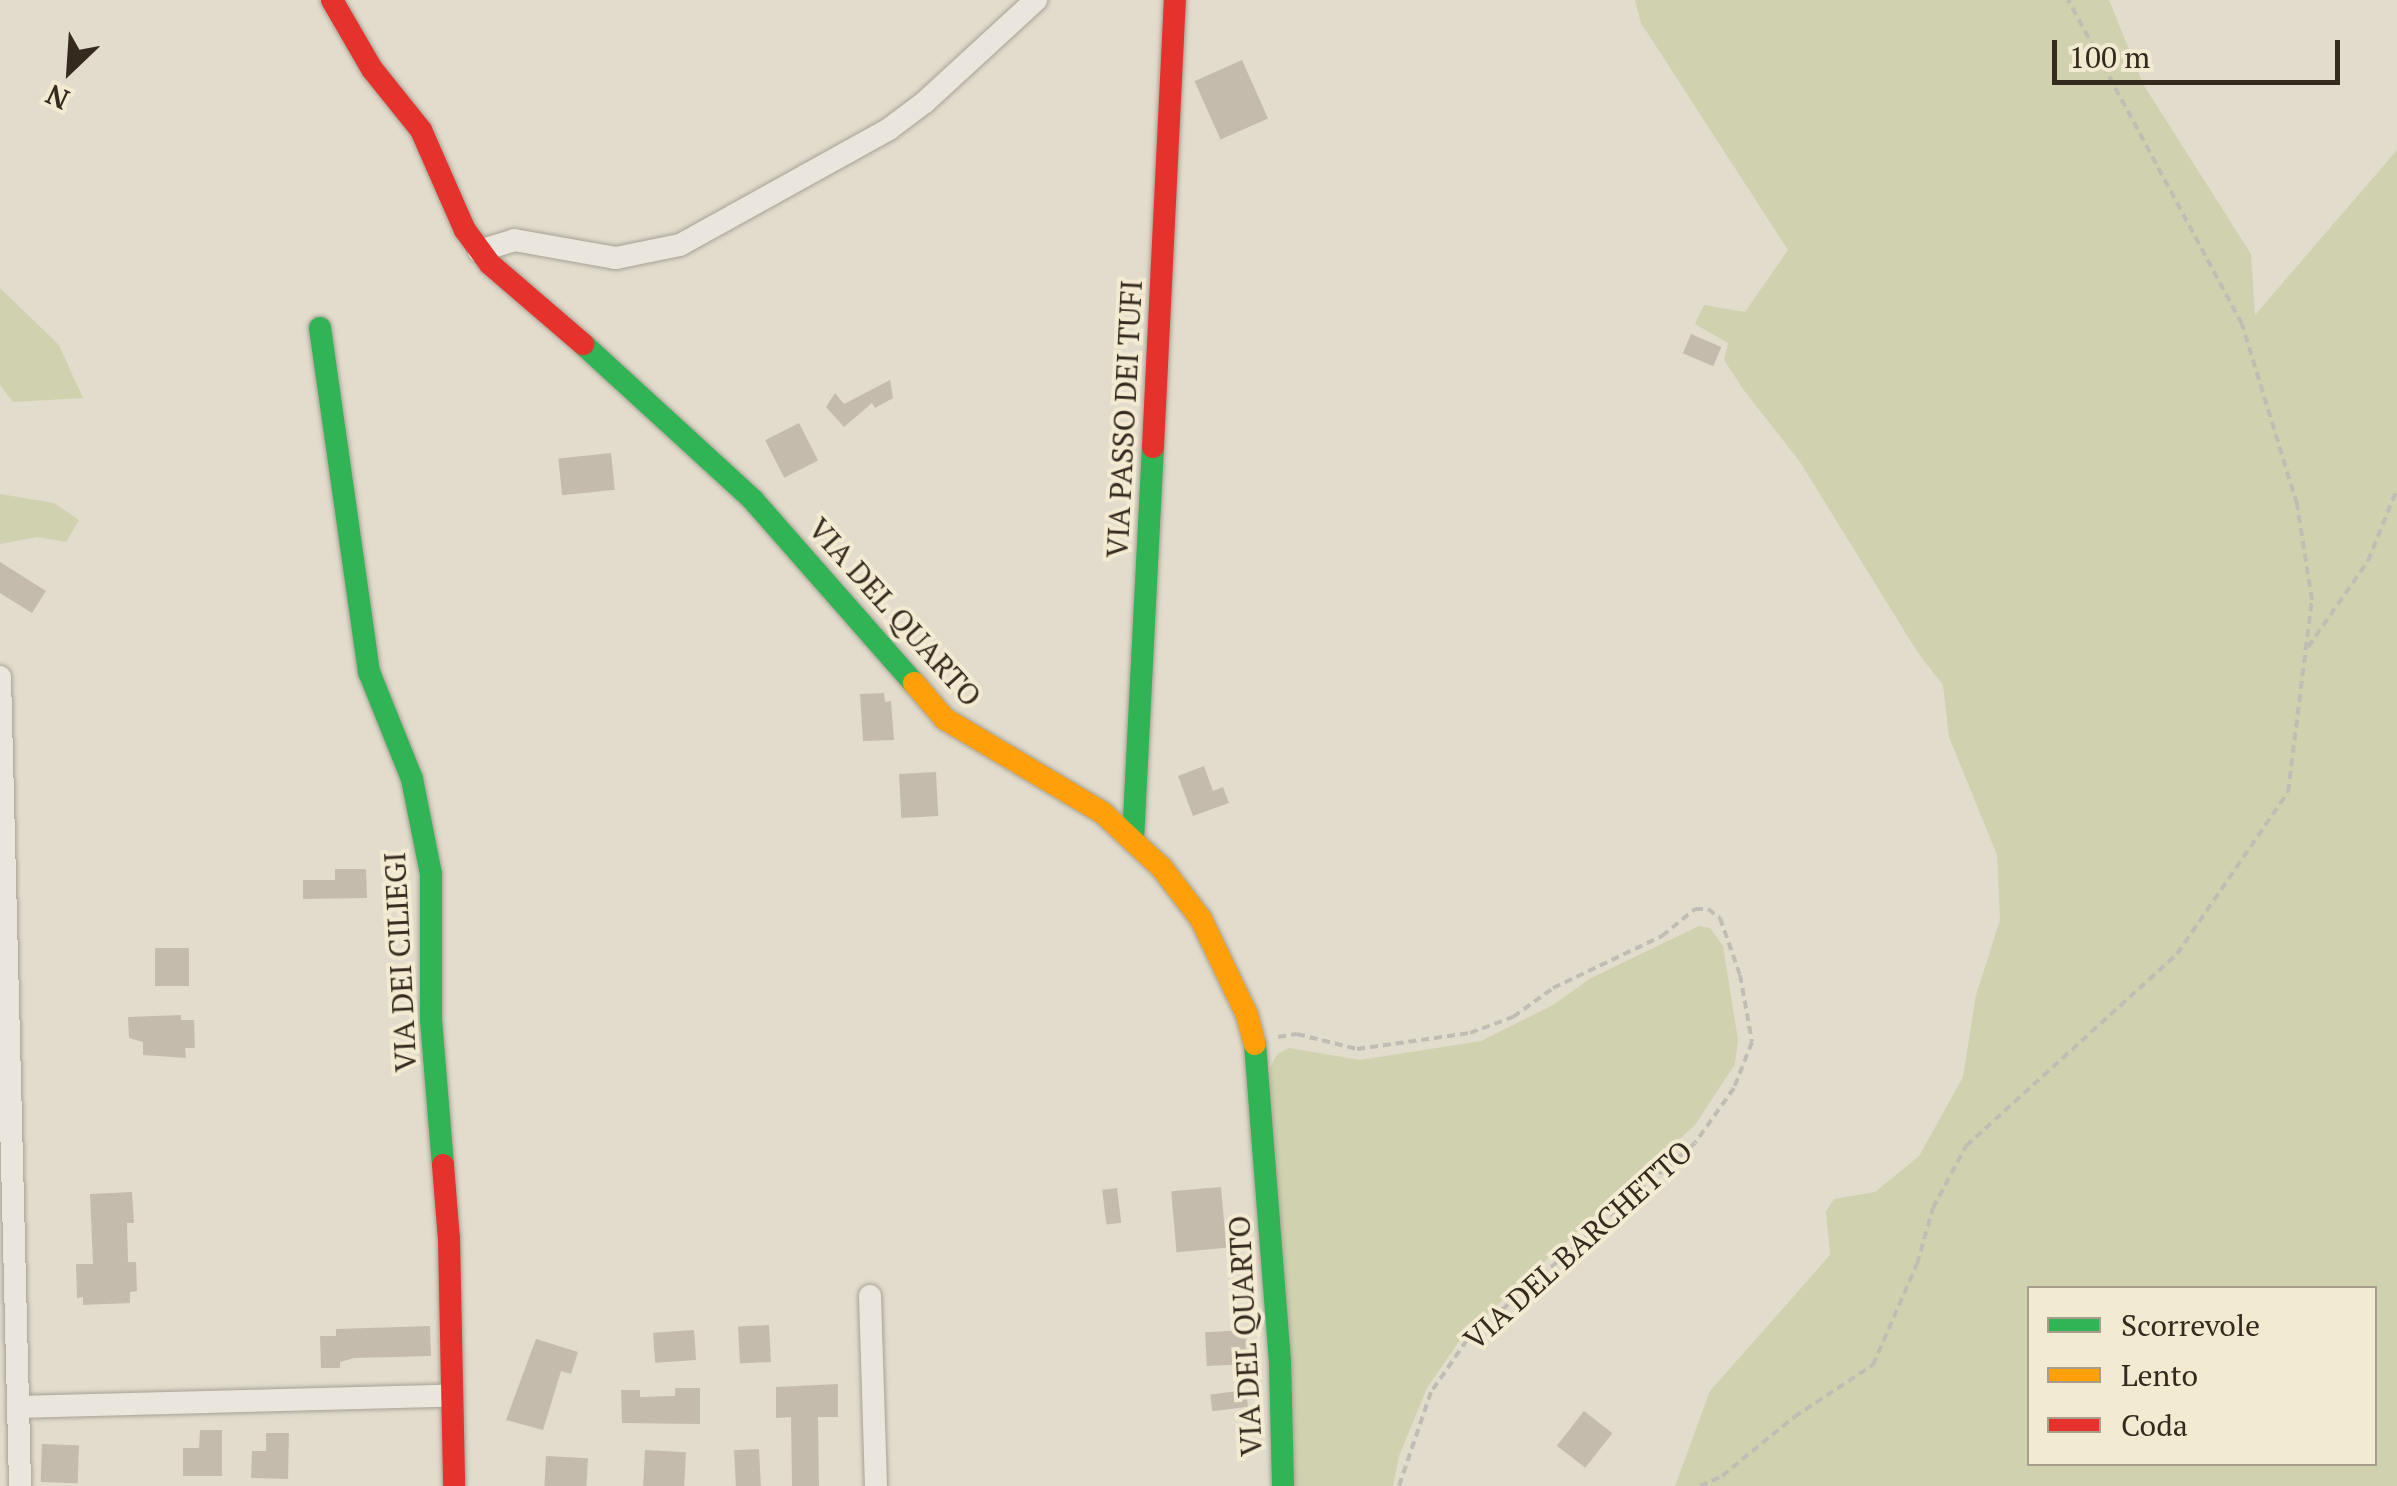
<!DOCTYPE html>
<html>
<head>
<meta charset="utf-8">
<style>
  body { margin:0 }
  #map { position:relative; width:2397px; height:1486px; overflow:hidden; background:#e2dccc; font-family:"PT Serif",serif }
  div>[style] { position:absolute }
  .green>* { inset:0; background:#d0d1af }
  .building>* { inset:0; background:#c5bbad; transform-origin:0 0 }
  .path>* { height:4px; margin-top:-2px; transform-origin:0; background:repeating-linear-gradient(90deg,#c2bdb4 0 8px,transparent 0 13px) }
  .roads { filter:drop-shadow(0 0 2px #a7a195) drop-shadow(0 0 2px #a7a195) }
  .street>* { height:22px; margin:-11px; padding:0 11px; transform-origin:11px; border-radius:11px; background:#eae6dd }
  .fast>* { height:22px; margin:-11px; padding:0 11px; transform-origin:11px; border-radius:11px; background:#30b455 }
  .slow>* { height:22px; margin:-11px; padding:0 11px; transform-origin:11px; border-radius:11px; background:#ff9f0a }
  .jam>* { height:22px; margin:-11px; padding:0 11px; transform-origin:11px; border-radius:11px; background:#e5322d }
  span { translate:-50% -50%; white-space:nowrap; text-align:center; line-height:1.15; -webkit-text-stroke:8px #f3ead2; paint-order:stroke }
  .street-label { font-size:30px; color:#352a1e }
  .legend { position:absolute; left:2027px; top:1286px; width:350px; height:180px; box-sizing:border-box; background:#f3ead2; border:2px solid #a79d8a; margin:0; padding:12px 18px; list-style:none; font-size:30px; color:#352a1e }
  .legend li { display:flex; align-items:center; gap:20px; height:50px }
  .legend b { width:50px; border:2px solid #a79d8a }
  .north { position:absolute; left:20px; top:20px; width:100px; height:100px; -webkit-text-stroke:8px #f3ead2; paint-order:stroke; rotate:205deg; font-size:28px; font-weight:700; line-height:40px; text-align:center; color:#352a1e }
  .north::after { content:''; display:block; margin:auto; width:35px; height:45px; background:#352a1e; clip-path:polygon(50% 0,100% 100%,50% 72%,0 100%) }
  .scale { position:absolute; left:2052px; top:40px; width:288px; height:45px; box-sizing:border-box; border:5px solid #352a1e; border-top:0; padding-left:12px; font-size:30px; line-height:35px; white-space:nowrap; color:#352a1e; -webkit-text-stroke:8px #f3ead2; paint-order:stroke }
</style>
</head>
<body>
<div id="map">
  <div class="green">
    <div style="clip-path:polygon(evenodd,1635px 0,2109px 0,2143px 84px,2251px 254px,2255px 315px,2397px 150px,2397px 1486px,1675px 1486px,1710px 1391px,1830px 1255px,1826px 1211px,1834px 1199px,1875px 1192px,1919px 1156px,1963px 1077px,1976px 995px,2000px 920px,1997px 855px,1949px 737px,1943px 685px,1918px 653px,1800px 462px,1743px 389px,1724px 360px,1728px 343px,1695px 324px,1704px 305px,1745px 312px,1788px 250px,1641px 23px,1635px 0,2030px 1288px,2374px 1288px,2374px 1464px,2030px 1464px,2030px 1288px)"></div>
    <div style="clip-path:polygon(0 288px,59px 345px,83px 398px,13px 402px,0 385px)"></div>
    <div style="clip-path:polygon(0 494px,54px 503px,79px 520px,66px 542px,37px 537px,0 544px)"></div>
    <div style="clip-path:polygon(1699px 926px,1710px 928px,1723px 946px,1738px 1040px,1735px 1064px,1695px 1125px,1462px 1337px,1427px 1388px,1399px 1456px,1393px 1486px,1285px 1486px,1270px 1068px,1277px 1054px,1289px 1048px,1360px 1060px,1481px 1041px,1553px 1005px,1591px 978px)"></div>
  </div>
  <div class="building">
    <div style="left:1242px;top:60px;width:64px;height:52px;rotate:66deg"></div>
    <div style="left:1691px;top:334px;width:33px;height:21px;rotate:23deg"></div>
    <div style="clip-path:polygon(890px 380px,893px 398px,875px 408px,872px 403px,844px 427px,826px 407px,835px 393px,844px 404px)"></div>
    <div style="left:799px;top:423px;width:42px;height:38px;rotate:63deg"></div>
    <div style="left:611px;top:453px;width:37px;height:53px;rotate:84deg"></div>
    <div style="clip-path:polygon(0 562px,46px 591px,32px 613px,0 593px)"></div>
    <div style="clip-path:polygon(884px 693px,885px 702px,891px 701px,894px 740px,863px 741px,860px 694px)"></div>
    <div style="clip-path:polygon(1204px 766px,1213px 791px,1223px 787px,1229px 803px,1193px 816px,1178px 776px)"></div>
    <div style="left:936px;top:772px;width:44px;height:37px;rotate:87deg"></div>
    <div style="clip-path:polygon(335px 869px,366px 869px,367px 898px,303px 899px,303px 880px,335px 880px)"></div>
    <div style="left:189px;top:948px;width:38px;height:34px;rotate:90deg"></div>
    <div style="clip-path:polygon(181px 1015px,181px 1020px,194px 1020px,195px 1048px,185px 1048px,186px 1058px,143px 1055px,143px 1042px,129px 1038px,128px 1017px)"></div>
    <div style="left:1221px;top:1187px;width:61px;height:50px;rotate:85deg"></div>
    <div style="left:1117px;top:1188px;width:35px;height:15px;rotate:83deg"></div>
    <div style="clip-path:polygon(132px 1192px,134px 1223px,127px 1223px,128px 1262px,136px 1262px,137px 1291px,130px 1292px,130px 1303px,83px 1305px,83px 1297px,77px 1298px,76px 1264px,93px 1264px,90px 1194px)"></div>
    <div style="left:769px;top:1325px;width:37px;height:31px;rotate:87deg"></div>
    <div style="clip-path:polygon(430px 1326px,431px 1356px,354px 1358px,340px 1362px,340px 1368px,321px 1368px,320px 1336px,336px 1336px,336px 1329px)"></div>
    <div style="left:694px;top:1330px;width:30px;height:41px;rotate:86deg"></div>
    <div style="left:1246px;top:1330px;width:34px;height:41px;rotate:87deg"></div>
    <div style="clip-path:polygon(536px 1339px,578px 1352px,571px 1374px,561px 1371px,543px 1430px,506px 1420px)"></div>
    <div style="clip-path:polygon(838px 1384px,838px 1417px,818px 1417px,819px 1486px,792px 1486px,791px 1417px,776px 1418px,776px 1387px)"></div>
    <div style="clip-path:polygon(675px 1388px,700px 1388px,700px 1424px,622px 1423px,621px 1390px,640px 1390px,640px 1397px,675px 1396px)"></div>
    <div style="left:1246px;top:1390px;width:17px;height:36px;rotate:83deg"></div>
    <div style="left:1584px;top:1411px;width:36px;height:44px;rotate:38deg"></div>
    <div style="clip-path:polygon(200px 1430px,222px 1430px,222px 1476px,183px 1476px,183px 1448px,199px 1448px)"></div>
    <div style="clip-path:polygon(266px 1433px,289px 1433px,288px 1479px,251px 1478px,252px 1451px,266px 1451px)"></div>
    <div style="left:42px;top:1444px;width:37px;height:38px;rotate:2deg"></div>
    <div style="left:759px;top:1449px;width:37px;height:25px;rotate:87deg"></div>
    <div style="left:645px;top:1450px;width:41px;height:36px;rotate:3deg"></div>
    <div style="left:546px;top:1456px;width:42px;height:30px;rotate:3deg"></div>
  </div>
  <div class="path">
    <div style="left:2308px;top:647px;width:105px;rotate:-55.1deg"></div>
    <div style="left:2368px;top:561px;width:78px;rotate:-68.1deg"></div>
    <div style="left:1278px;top:1037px;width:19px;rotate:-9deg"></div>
    <div style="left:1297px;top:1034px;width:62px;rotate:14deg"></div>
    <div style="left:1357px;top:1049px;width:114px;rotate:-8.1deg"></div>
    <div style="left:1470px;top:1033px;width:46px;rotate:-20.4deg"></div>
    <div style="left:1513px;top:1017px;width:49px;rotate:-35.9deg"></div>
    <div style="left:1553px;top:988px;width:121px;rotate:-25.5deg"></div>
    <div style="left:1662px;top:936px;width:43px;rotate:-39.3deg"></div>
    <div style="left:1695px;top:909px;width:13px"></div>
    <div style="left:1708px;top:909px;width:15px;rotate:37deg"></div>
    <div style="left:1720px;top:918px;width:60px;rotate:70.7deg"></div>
    <div style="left:1740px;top:975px;width:68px;rotate:79.8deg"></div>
    <div style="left:1752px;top:1042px;width:49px;rotate:111.4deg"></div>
    <div style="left:1734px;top:1088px;width:67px;rotate:125.3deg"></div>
    <div style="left:1695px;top:1143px;width:301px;rotate:139.2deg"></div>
    <div style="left:1467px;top:1340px;width:63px;rotate:124.7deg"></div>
    <div style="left:1431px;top:1392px;width:99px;rotate:108.8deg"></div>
    <div style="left:1700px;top:1486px;width:24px;rotate:-24deg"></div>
    <div style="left:1722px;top:1476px;width:93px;rotate:-39.3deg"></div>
    <div style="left:1794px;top:1417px;width:95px;rotate:-33.4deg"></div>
    <div style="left:1873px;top:1365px;width:110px;rotate:-66.5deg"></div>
    <div style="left:1917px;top:1264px;width:58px;rotate:-74.1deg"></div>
    <div style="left:1933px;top:1208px;width:70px;rotate:-62deg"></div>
    <div style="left:1966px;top:1146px;width:285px;rotate:-42.3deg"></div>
    <div style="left:2177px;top:954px;width:196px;rotate:-55.6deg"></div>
    <div style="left:2288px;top:792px;width:193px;rotate:-82.9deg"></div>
    <div style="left:2312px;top:600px;width:97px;rotate:-98.9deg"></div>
    <div style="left:2297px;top:504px;width:188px;rotate:-107deg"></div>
    <div style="left:2242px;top:324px;width:368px;rotate:-118.2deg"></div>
  </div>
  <div class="roads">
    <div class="street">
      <div style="left:479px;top:251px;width:37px;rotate:-17deg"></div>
      <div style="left:514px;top:240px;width:104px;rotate:10deg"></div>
      <div style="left:616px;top:258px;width:65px;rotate:-11.5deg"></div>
      <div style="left:680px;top:245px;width:239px;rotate:-29deg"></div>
      <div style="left:889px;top:129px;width:45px;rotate:-36.9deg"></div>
      <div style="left:925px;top:102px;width:151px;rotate:-42.6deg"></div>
      <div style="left:0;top:677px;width:809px;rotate:88.58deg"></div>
      <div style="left:870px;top:1296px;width:190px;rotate:88.2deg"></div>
      <div style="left:18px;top:1407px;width:434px;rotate:-1.5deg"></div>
    </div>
    <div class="fast">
      <div style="left:320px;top:328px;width:347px;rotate:81.9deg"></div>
      <div style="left:369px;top:672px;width:115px;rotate:68.1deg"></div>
      <div style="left:412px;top:779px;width:97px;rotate:78.7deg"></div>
      <div style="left:431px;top:874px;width:146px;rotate:90deg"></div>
      <div style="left:431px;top:1020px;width:145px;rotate:85.3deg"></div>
      <div style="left:583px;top:344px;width:231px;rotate:42.5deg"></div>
      <div style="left:753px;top:500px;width:244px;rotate:48.7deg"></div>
      <div style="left:1133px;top:840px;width:394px;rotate:-87.1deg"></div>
      <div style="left:1255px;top:1044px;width:319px;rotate:85.5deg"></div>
      <div style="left:1280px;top:1362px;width:124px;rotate:88.6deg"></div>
    </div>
    <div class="slow">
      <div style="left:914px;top:683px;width:48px;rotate:49.3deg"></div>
      <div style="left:945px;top:719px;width:184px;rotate:30.7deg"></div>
      <div style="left:1103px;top:813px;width:81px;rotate:43deg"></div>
      <div style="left:1162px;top:868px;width:64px;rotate:52.6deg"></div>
      <div style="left:1201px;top:919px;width:106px;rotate:64.4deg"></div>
      <div style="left:1247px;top:1015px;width:30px;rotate:75deg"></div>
    </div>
    <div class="jam">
      <div style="left:332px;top:0;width:80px;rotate:59.9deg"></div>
      <div style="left:372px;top:69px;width:78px;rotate:51.2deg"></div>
      <div style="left:421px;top:130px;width:109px;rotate:66.3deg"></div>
      <div style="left:465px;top:230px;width:42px;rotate:53.7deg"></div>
      <div style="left:490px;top:264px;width:123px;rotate:40.7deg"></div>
      <div style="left:1153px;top:447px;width:448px;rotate:-87.2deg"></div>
      <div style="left:443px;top:1165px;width:74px;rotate:85.4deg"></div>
      <div style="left:449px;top:1239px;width:247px;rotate:88.8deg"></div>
    </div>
  </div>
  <div class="street-label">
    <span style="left:1124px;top:419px;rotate:-87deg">VIA PASSO DEI TUFI</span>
    <span style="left:895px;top:612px;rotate:48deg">VIA DEL QUARTO</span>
    <span style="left:400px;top:962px;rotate:-93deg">VIA DEI CILIEGI</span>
    <span style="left:1578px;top:1245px;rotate:-42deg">VIA DEL BARCHETTO</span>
    <span style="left:1245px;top:1336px;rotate:-93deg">VIA DEL QUARTO</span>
  </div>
  <ul class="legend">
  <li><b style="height:12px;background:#30b455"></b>Scorrevole</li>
  <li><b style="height:12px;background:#ff9f0a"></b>Lento</li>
  <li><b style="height:12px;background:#e5322d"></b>Coda</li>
  </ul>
  <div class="north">N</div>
  <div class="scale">100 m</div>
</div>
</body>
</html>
